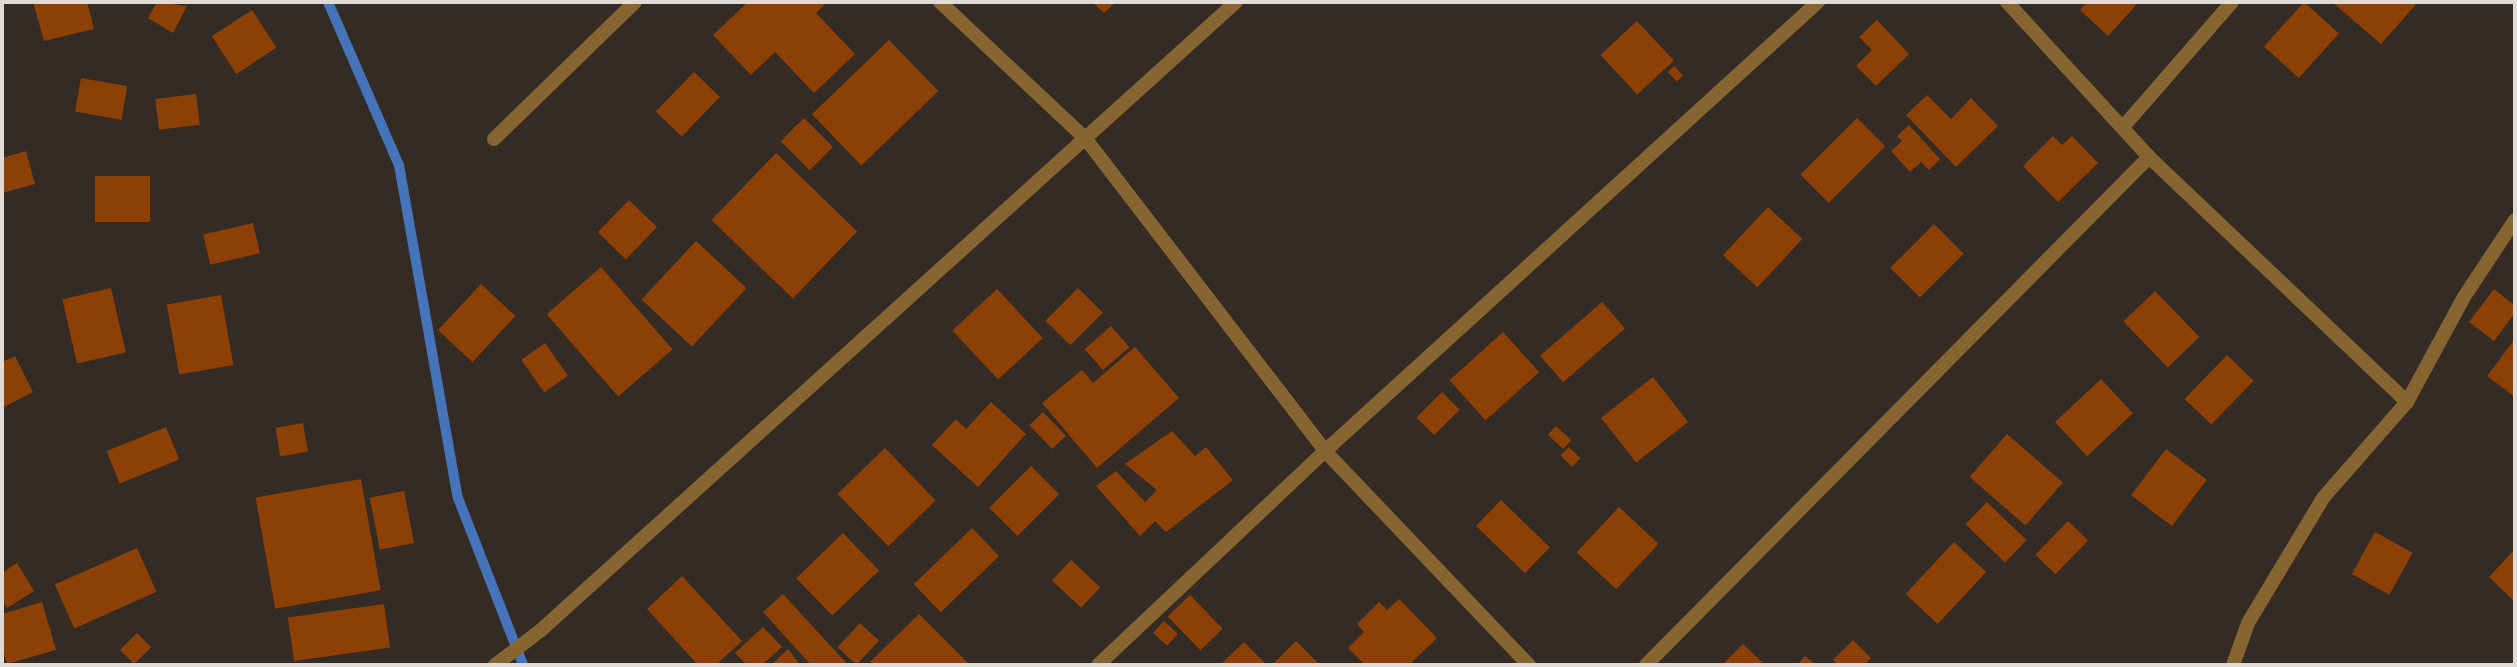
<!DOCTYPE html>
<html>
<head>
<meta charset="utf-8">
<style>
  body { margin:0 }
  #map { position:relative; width:2517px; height:667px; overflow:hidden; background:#352b25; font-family:Figtree,sans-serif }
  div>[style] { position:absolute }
  .stream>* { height:10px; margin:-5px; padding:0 5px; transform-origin:5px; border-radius:5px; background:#4574bb }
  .building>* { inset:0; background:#8d4004; transform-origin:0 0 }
  .minor>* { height:14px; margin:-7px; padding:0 7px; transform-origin:7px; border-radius:7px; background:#876531 }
  .tertiary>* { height:14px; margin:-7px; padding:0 7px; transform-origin:7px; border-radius:7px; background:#876531 }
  span { translate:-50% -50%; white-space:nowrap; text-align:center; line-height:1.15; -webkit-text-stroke:5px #191412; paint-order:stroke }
  .frame { position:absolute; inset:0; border:4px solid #e1dbd7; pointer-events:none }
</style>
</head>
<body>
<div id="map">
  <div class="stream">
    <div style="left:328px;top:2px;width:178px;rotate:66.5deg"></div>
    <div style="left:399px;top:165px;width:338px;rotate:80deg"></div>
    <div style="left:458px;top:498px;width:179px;rotate:68.7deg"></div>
  </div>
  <div class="building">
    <div style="clip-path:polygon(33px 2px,87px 2px,94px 29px,44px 41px)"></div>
    <div style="clip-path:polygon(157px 2px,187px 6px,173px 33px,148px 18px)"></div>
    <div style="clip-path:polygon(748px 2px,827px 2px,816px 13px,855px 54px,814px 93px,775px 52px,751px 75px,713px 35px)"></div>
    <div style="clip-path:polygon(1092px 2px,1116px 2px,1104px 13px)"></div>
    <div style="clip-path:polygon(2087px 2px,2137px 2px,2138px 3px,2108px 36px,2080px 10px)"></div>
    <div style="left:2304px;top:2px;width:47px;height:60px;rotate:42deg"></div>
    <div style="clip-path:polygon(2332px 2px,2418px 2px,2381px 44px)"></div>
    <div style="left:252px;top:10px;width:45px;height:48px;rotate:57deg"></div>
    <div style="clip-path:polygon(1877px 20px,1909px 54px,1876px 86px,1856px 66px,1872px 50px,1859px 37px)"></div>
    <div style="left:1637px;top:21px;width:54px;height:50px;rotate:47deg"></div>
    <div style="left:889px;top:40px;width:71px;height:107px;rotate:46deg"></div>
    <div style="left:1674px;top:66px;width:13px;height:9px;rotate:45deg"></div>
    <div style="left:694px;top:72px;width:36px;height:55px;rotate:44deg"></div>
    <div style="left:81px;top:78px;width:47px;height:34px;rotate:10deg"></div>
    <div style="left:196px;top:94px;width:31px;height:41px;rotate:83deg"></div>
    <div style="clip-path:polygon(1927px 95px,1951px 119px,1971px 98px,1998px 126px,1956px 167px,1906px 115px)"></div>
    <div style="left:804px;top:118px;width:41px;height:33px;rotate:45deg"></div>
    <div style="left:1857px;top:118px;width:40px;height:80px;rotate:45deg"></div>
    <div style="clip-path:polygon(1909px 125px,1940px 159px,1929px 170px,1921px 162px,1910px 172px,1891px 151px,1902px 141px,1897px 136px)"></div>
    <div style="clip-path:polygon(2053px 136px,2062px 145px,2072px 136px,2098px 163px,2058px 202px,2023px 166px)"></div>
    <div style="clip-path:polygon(26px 151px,35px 184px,2px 193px,2px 158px)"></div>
    <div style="left:776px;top:153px;width:113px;height:93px;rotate:44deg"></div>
    <div style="left:95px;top:176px;width:55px;height:46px"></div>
    <div style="left:629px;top:200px;width:39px;height:45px;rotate:44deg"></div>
    <div style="left:1768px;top:207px;width:47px;height:66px;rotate:43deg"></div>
    <div style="left:253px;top:223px;width:31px;height:51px;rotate:77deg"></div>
    <div style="left:1934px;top:224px;width:42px;height:62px;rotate:45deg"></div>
    <div style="left:696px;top:241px;width:69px;height:80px;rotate:43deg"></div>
    <div style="left:601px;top:267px;width:109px;height:72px;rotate:49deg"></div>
    <div style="left:481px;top:284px;width:47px;height:63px;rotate:43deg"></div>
    <div style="left:111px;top:288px;width:66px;height:50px;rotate:77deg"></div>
    <div style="left:1078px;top:288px;width:35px;height:46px;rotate:45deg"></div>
    <div style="left:997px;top:289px;width:67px;height:61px;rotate:47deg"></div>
    <div style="clip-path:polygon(2494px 289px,2515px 306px,2515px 313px,2494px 341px,2469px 322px)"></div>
    <div style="left:2155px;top:291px;width:64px;height:44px;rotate:46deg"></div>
    <div style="left:221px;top:295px;width:71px;height:55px;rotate:80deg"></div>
    <div style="left:1602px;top:302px;width:35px;height:82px;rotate:49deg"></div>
    <div style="left:1111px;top:326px;width:28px;height:35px;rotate:49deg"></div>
    <div style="left:1503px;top:332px;width:54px;height:72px;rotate:48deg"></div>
    <div style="clip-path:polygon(2515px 339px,2515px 397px,2487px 376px)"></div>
    <div style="left:545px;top:343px;width:40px;height:29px;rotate:55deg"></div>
    <div style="clip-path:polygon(1135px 347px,1179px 398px,1097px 468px,1042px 403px,1082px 370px,1093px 383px)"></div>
    <div style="left:2227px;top:355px;width:37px;height:61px;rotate:44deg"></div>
    <div style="clip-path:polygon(15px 356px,33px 392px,2px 408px,2px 362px)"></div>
    <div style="left:1653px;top:377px;width:57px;height:66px;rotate:52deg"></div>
    <div style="left:2101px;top:379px;width:47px;height:63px;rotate:47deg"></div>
    <div style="left:1442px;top:392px;width:25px;height:36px;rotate:45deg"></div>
    <div style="clip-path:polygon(991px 402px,1026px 434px,978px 487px,932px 445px,956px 419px,966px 429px)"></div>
    <div style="left:1043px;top:412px;width:33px;height:19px;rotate:46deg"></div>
    <div style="left:303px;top:423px;width:29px;height:28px;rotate:80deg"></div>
    <div style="left:1556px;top:426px;width:21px;height:12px;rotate:43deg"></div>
    <div style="left:166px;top:427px;width:35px;height:64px;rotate:68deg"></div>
    <div style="clip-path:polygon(1172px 431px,1195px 456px,1206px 447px,1233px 480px,1166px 532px,1155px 521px,1140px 536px,1096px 486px,1116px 471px,1145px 502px,1157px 490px,1125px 464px)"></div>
    <div style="left:2007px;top:434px;width:74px;height:57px;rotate:41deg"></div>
    <div style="left:1569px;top:447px;width:16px;height:12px;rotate:45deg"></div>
    <div style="left:885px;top:448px;width:73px;height:66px;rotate:46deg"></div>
    <div style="left:2166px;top:449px;width:51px;height:58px;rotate:37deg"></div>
    <div style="left:1031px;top:466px;width:40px;height:59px;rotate:45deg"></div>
    <div style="left:361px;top:479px;width:113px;height:107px;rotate:80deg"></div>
    <div style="left:404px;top:491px;width:53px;height:35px;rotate:79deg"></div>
    <div style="left:1501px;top:500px;width:68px;height:36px;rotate:44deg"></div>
    <div style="left:1987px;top:502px;width:55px;height:31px;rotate:44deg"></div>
    <div style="left:1619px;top:507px;width:54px;height:62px;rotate:43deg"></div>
    <div style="left:2068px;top:521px;width:28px;height:47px;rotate:44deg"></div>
    <div style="left:972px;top:528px;width:39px;height:81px;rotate:46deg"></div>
    <div style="left:2375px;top:532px;width:43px;height:48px;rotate:29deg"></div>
    <div style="left:843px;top:533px;width:52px;height:65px;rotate:46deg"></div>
    <div style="left:1954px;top:542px;width:44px;height:71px;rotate:43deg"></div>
    <div style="left:137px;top:548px;width:48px;height:90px;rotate:66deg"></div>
    <div style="clip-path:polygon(2515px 549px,2515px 602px,2489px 577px)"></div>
    <div style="left:1071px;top:560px;width:40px;height:28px;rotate:43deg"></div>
    <div style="clip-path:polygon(17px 563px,34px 591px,7px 608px,2px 600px,2px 573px)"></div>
    <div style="clip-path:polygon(682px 576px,742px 641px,716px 665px,698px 665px,647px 609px)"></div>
    <div style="clip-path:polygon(783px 594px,848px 665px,811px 665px,763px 612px)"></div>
    <div style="left:1190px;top:595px;width:47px;height:31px;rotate:46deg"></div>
    <div style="clip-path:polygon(1399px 599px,1437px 638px,1409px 665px,1365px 665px,1348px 648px,1364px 632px,1357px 624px,1379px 602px,1387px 610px)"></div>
    <div style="clip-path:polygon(42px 602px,56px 650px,7px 664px,2px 646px,2px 614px)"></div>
    <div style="left:384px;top:604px;width:44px;height:97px;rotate:82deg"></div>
    <div style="clip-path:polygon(919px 614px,970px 665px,874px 665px,870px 662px)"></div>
    <div style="left:1164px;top:621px;width:19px;height:16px;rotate:43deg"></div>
    <div style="left:860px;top:623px;width:26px;height:33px;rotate:43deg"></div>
    <div style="clip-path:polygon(763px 627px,782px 647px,762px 665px,747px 665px,735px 653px)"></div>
    <div style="left:137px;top:633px;width:20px;height:24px;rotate:45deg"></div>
    <div style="clip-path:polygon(1853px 640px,1871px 658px,1864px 665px,1838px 665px,1833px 660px)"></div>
    <div style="clip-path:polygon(1296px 641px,1320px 665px,1272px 665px)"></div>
    <div style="clip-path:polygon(1244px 642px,1267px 665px,1220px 665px)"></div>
    <div style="clip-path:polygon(1743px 644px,1765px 665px,1722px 665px)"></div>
    <div style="clip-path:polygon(788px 649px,800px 665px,771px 665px)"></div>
    <div style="clip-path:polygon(1805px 656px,1816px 665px,1797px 665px)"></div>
  </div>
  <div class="minor">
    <div style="left:940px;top:2px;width:199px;rotate:43.2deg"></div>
    <div style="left:1085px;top:138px;width:394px;rotate:52.5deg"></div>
    <div style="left:1325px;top:451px;width:296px;rotate:46.4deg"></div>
    <div style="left:2007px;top:2px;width:210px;rotate:47.5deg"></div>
    <div style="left:2149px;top:157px;width:356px;rotate:43.5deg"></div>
    <div style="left:2123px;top:127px;width:166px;rotate:-48.9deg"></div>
    <div style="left:494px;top:139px;width:197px;rotate:-44.2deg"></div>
    <div style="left:1098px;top:665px;width:312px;rotate:-43.3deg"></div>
    <div style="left:1325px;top:451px;width:667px;rotate:-42.33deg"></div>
    <div style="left:1646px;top:665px;width:715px;rotate:-45.28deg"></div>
    <div style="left:2233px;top:665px;width:45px;rotate:-70.3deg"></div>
    <div style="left:2248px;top:623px;width:146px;rotate:-59deg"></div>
    <div style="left:2323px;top:498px;width:128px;rotate:-48.8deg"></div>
    <div style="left:2407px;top:402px;width:119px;rotate:-61.5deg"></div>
    <div style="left:2464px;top:297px;width:92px;rotate:-56.5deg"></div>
  </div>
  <div class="tertiary">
    <div style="left:495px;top:665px;width:56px;rotate:-37.1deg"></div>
    <div style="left:540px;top:631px;width:938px;rotate:-42.11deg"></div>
  </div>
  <div class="frame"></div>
</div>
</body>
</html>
